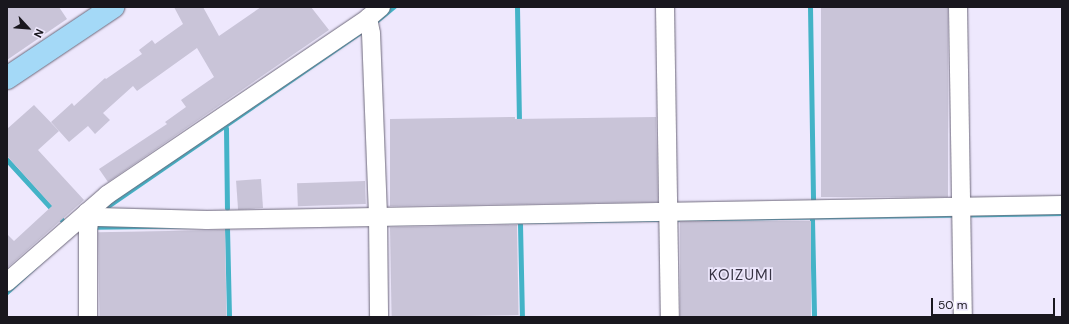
<!DOCTYPE html>
<html>
<head>
<meta charset="utf-8">
<style>
  body { margin:0 }
  #map { position:relative; width:1069px; height:324px; overflow:hidden; background:#eee8fd; font-family:"DM Sans",sans-serif }
  div>[style] { position:absolute }
  .water>* { inset:0; background:#44b3c7 }
  .stream>* { height:5px; margin:-2.5px; padding:0 2.5px; transform-origin:2.5px; border-radius:2.5px; background:#44b3c7 }
  .building>* { inset:0; background:#c9c4d8; transform-origin:0 0 }
  .roads { filter:drop-shadow(0 0 1px #6e697b) drop-shadow(0 0 1px #6e697b) }
  .minor>* { height:18px; margin:-9px; padding:0 9px; transform-origin:9px; border-radius:9px; background:#fff }
  .major>* { height:22px; margin:-11px; padding:0 11px; transform-origin:11px; border-radius:11px; background:#a4d9f7 }
  span { translate:-50% -50%; white-space:nowrap; text-align:center; line-height:1.15; -webkit-text-stroke:3.5px #eee8fd; paint-order:stroke }
  .neighbourhood-label { font-size:15px; color:#373343; letter-spacing:1px }
  .frame { position:absolute; inset:0; border:8px solid #19171e; pointer-events:none }
  .north { position:absolute; left:8px; top:8px; width:40px; height:40px; -webkit-text-stroke:3px #eee8fd; paint-order:stroke; rotate:116deg; font-size:11px; font-weight:700; line-height:16px; text-align:center; color:#19171e }
  .north::after { content:''; display:block; margin:auto; width:14px; height:18px; background:#19171e; clip-path:polygon(50% 0,100% 100%,50% 72%,0 100%) }
  .scale { position:absolute; left:931px; top:298px; width:124px; height:18px; box-sizing:border-box; border:2px solid #19171e; border-top:0; padding-left:5px; font-size:12px; line-height:14px; white-space:nowrap; color:#19171e; -webkit-text-stroke:3px #eee8fd; paint-order:stroke }
</style>
</head>
<body>
<div id="map">
  <div class="water">
    <div style="clip-path:polygon(389px 7px,398px 7px,376px 25px,93px 220px,93px 226px,1062px 212px,1062px 216px,78px 230px,7px 296px,7px 288px,74px 227px)"></div>
  </div>
  <div class="stream">
    <div style="left:517px;top:7px;width:118px;rotate:89deg"></div>
    <div style="left:810px;top:7px;width:194px;rotate:89.1deg"></div>
    <div style="left:226px;top:128px;width:80px;rotate:89.3deg"></div>
    <div style="left:7px;top:160px;width:81px;rotate:47.5deg"></div>
    <div style="left:812px;top:219px;width:98px;rotate:88.8deg"></div>
    <div style="left:520px;top:224px;width:93px;rotate:88.8deg"></div>
    <div style="left:227px;top:228px;width:89px;rotate:88.7deg"></div>
  </div>
  <div class="building">
    <div style="clip-path:polygon(7px 7px,59px 7px,67px 19px,7px 60px)"></div>
    <div style="clip-path:polygon(174px 7px,203px 7px,219px 36px,261px 7px,311px 7px,329px 30px,108px 182px,99px 169px,167px 124px,165px 122px,186px 107px,181px 100px,214px 77px,197px 48px,137px 91px,133px 86px,103px 113px,110px 120px,95px 134px,88px 126px,69px 142px,51px 122px,72px 103px,74px 106px,105px 78px,106px 79px,142px 54px,139px 50px,152px 40px,155px 44px,183px 24px)"></div>
    <div style="left:821px;top:7px;width:127px;height:190px"></div>
    <div style="clip-path:polygon(34px 105px,59px 131px,38px 150px,84px 200px,7px 268px,7px 234px,14px 241px,52px 206px,7px 156px,7px 129px)"></div>
    <div style="clip-path:polygon(515px 117px,515px 119px,656px 117px,658px 202px,390px 206px,390px 119px)"></div>
    <div style="left:261px;top:179px;width:29px;height:25px;rotate:86deg"></div>
    <div style="left:365px;top:181px;width:23px;height:68px;rotate:88deg"></div>
    <div style="left:811px;top:221px;width:96px;height:131px;rotate:90deg"></div>
    <div style="left:517px;top:225px;width:90px;height:127px;rotate:89deg"></div>
    <div style="left:225px;top:230px;width:87px;height:127px;rotate:89deg"></div>
  </div>
  <div class="roads">
    <div class="minor">
      <div style="left:665px;top:7px;width:310px;rotate:89.1deg"></div>
      <div style="left:958px;top:7px;width:310px;rotate:89.1deg"></div>
      <div style="left:368px;top:18px;width:15px;rotate:79deg"></div>
      <div style="left:371px;top:33px;width:183px;rotate:87.8deg"></div>
      <div style="left:378px;top:216px;width:101px;rotate:89.4deg"></div>
      <div style="left:87px;top:212px;width:4px;rotate:45deg"></div>
      <div style="left:90px;top:215px;width:8px;rotate:14deg"></div>
      <div style="left:98px;top:217px;width:109px;rotate:1.6deg"></div>
      <div style="left:207px;top:220px;width:855px;rotate:-1.01deg"></div>
      <div style="left:7px;top:282px;width:133px;rotate:-41deg"></div>
      <div style="left:107px;top:195px;width:315px;rotate:-34.1deg"></div>
      <div style="left:368px;top:18px;width:17px;rotate:-40deg"></div>
      <div style="left:88px;top:317px;width:87px;rotate:-90deg"></div>
      <div style="left:88px;top:230px;width:15px;rotate:-82deg"></div>
    </div>
    <div class="major">
      <div style="left:7px;top:78px;width:128px;rotate:-33.8deg"></div>
    </div>
  </div>
  <div class="neighbourhood-label">
    <span style="left:741px;top:276px">KOIZUMI</span>
  </div>
  <div class="frame"></div>
  <div class="north">N</div>
  <div class="scale">50 m</div>
</div>
</body>
</html>
